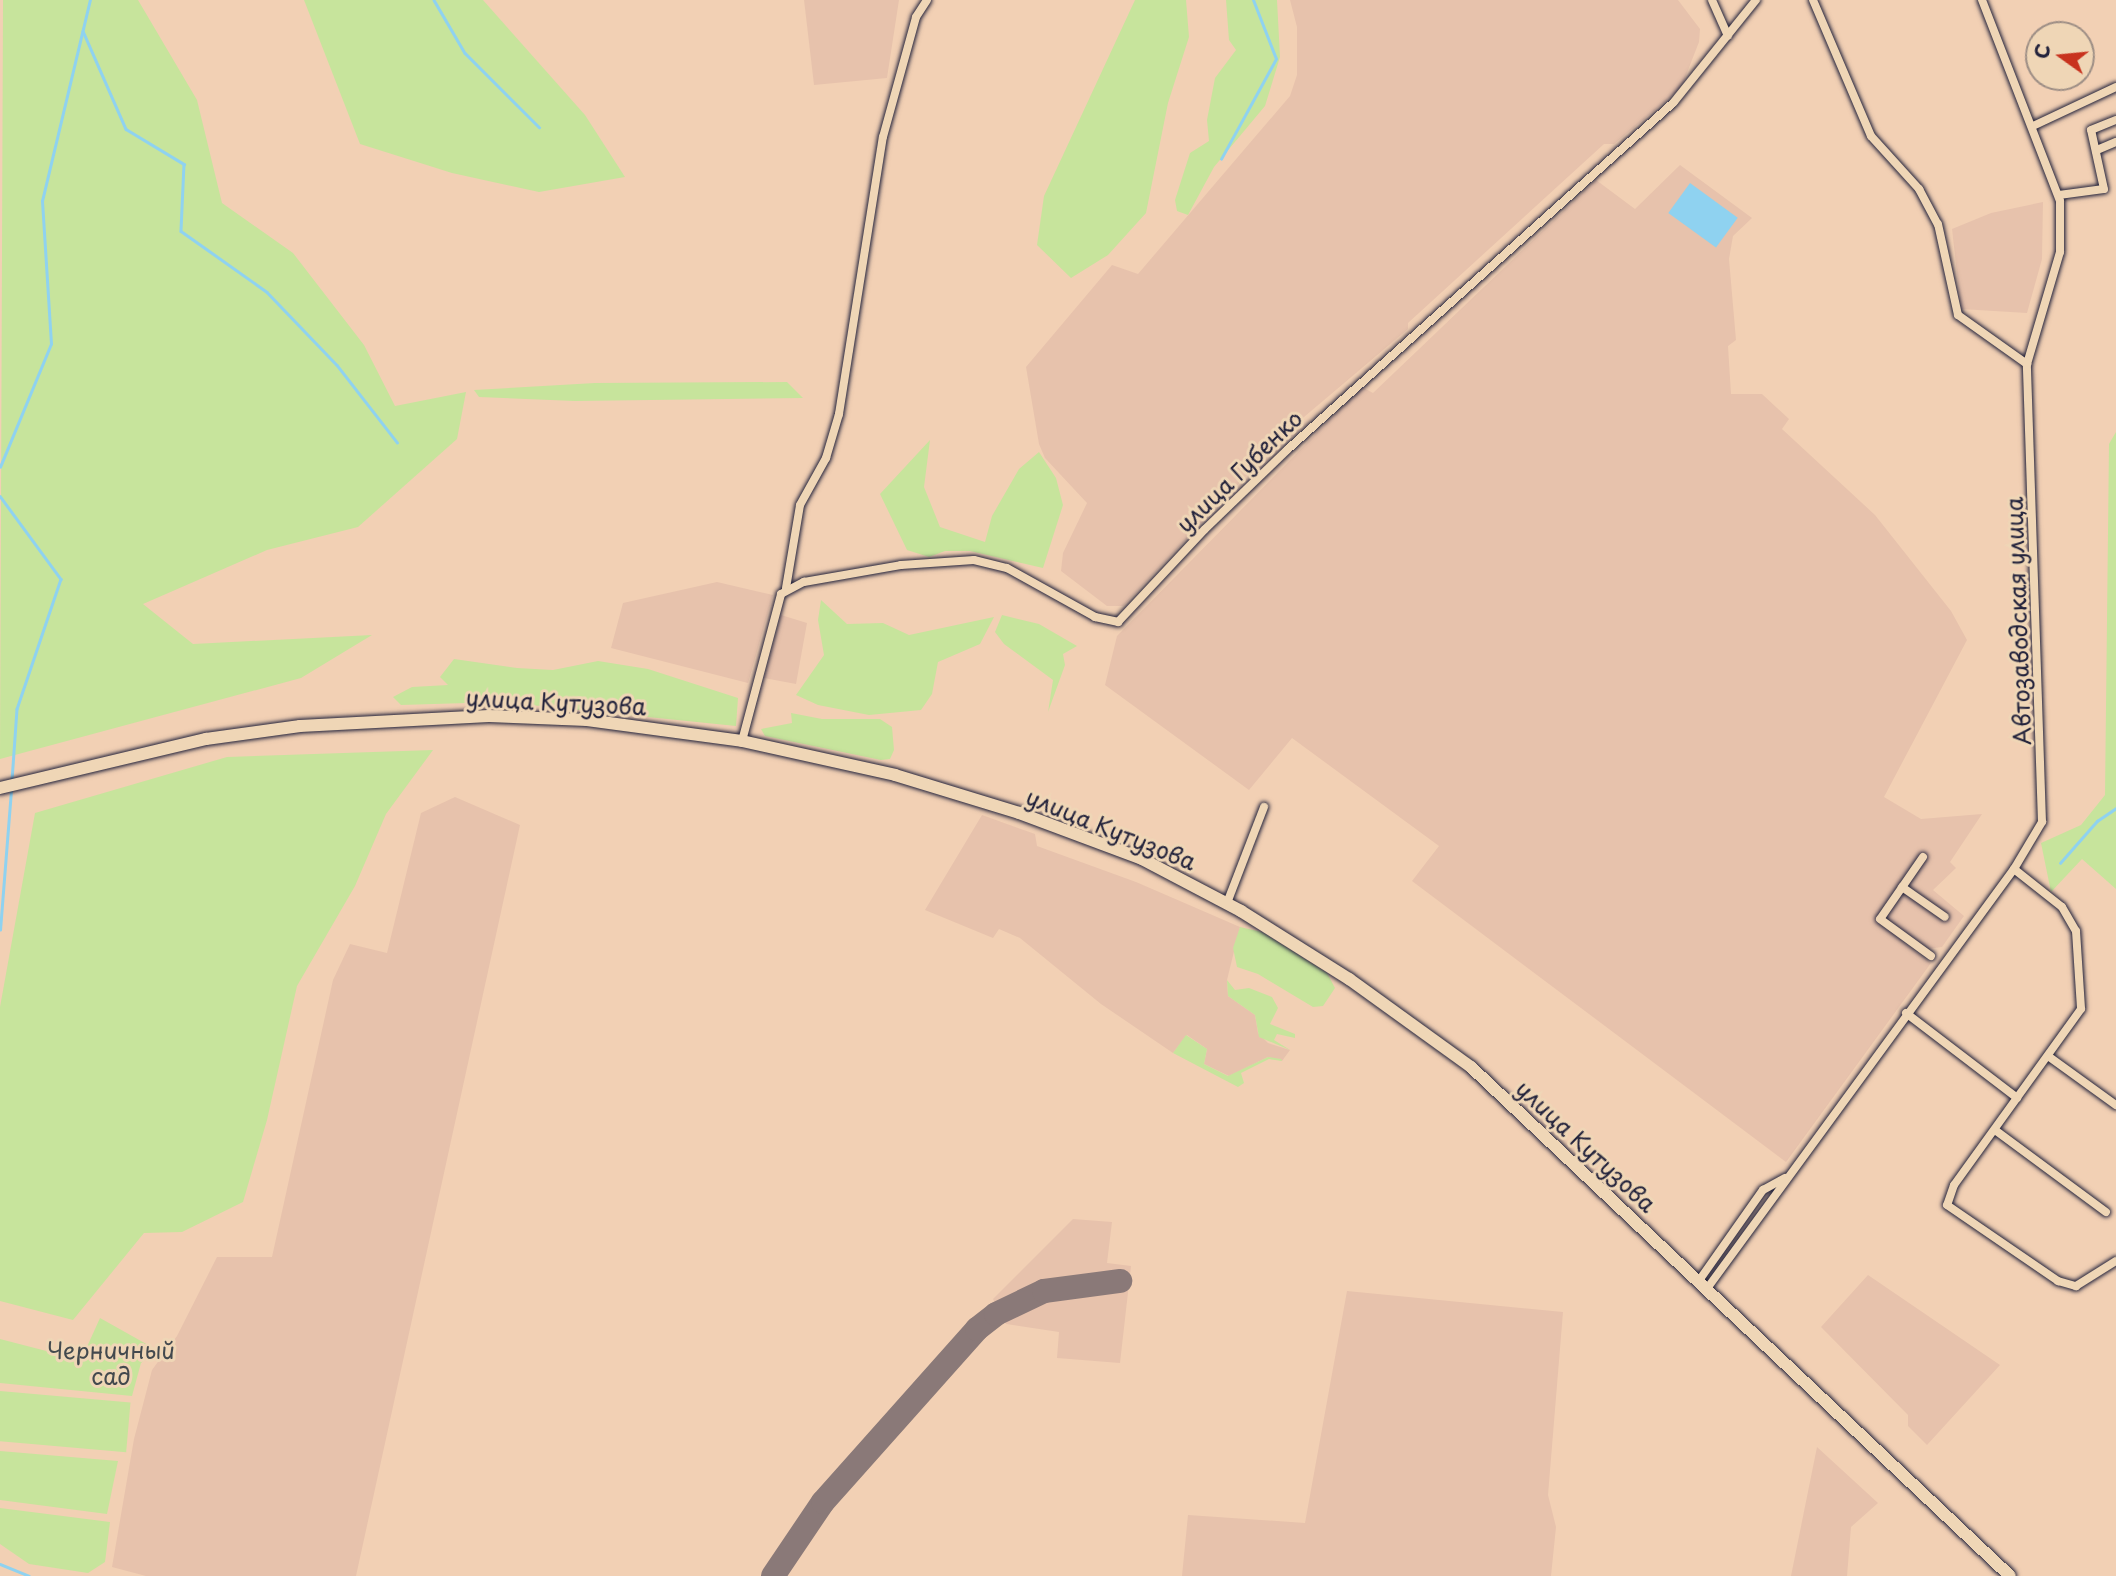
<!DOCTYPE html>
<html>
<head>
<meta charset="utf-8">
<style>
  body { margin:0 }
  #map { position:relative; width:2116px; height:1576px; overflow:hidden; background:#f2d0b4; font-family:"Playpen Sans",sans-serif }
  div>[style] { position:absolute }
  .built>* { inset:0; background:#e7c2ac }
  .green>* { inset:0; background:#c7e49c; transform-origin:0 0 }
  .water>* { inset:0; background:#8fd2f0; transform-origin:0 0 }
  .stream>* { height:2.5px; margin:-1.25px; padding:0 1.25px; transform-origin:1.25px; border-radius:1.25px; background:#8fd2f0 }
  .taxiway>* { height:24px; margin:-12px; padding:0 12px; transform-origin:12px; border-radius:12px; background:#8a7978 }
  .roads { filter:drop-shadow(0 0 2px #22223b) drop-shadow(0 0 2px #22223b) }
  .minor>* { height:8px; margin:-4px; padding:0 4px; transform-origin:4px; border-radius:4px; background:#efd6b6 }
  .primary>* { height:12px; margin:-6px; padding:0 6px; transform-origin:6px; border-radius:6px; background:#efd6b6 }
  span { translate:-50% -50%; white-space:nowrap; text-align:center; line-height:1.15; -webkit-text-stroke:6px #efd6b6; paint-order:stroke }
  .street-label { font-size:23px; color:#22223b }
  .park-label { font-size:23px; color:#43494e }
  .north { position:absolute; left:2025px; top:21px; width:70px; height:70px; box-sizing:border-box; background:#efd6b6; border:2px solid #9d8e85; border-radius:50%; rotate:285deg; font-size:19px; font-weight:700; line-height:28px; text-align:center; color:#22223b }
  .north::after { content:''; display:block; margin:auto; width:24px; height:32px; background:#c8321e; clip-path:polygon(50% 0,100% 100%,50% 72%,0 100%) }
</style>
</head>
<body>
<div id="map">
  <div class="built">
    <div style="clip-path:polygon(804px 0,899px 0,887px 78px,814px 85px)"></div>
    <div style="clip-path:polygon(1290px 0,1678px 0,1700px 29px,1699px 42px,1681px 88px,1614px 144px,1604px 144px,1408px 323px,1408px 329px,1291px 428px,1123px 606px,1107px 606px,1061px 571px,1063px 553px,1087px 503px,1045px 458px,1039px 444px,1026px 367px,1112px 265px,1138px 274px,1290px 96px,1297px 75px,1297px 27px)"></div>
    <div style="clip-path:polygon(1680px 165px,1752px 218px,1733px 236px,1729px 259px,1736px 340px,1728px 346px,1731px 394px,1762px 394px,1789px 419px,1782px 429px,1875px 515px,1951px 611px,1967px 640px,1884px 797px,1921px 819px,1982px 814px,1950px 862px,1956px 868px,1933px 890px,1964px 916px,1942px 947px,1927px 949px,1906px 934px,1901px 941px,1931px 963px,1786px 1162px,1412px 881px,1439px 846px,1292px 738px,1249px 790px,1105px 685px,1117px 636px,1362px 387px,1373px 393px,1596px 180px,1635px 209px)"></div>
    <div style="clip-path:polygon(2043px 202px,2042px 259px,2027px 313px,1961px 309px,1952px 229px,1991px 213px)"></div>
    <div style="clip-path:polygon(717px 582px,773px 595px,748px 683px,611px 648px,623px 603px)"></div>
    <div style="clip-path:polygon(781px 615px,807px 623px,796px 684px,764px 678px)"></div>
    <div style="clip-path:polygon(455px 797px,520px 825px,356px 1576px,146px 1576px,112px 1567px,134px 1439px,152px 1370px,177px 1336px,217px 1257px,272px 1257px,333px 980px,350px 944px,387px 953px,421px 813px)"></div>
    <div style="clip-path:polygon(982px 815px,1035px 834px,1037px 846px,1136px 882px,1240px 927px,1227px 980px,1228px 996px,1255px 1015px,1258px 1033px,1268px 1043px,1290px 1050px,1282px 1061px,1268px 1057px,1229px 1076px,1204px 1064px,1207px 1049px,1187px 1035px,1173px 1053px,1101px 1004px,1020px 938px,999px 929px,993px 938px,925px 910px)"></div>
    <div style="clip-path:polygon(1073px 1219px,1112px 1222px,1107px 1263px,1131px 1266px,1120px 1363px,1057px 1358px,1059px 1332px,1006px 1324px,993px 1299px)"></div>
    <div style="clip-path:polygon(1868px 1275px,2000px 1365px,1927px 1445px,1908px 1426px,1908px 1415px,1821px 1327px)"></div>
    <div style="clip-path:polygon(1347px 1291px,1563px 1312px,1548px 1495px,1556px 1527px,1551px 1576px,1182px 1576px,1188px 1515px,1305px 1523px)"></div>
    <div style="clip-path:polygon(1817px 1447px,1878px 1503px,1851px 1527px,1847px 1576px,1791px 1576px)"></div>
  </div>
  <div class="green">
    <div style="clip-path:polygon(3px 0,138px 0,197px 100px,222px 203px,293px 253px,364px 345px,395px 406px,466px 392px,457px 439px,358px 527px,267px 550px,143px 604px,193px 644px,372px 635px,301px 678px,0 759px)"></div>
    <div style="clip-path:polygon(304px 0,483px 0,585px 115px,625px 177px,539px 192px,452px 173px,360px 144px)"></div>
    <div style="clip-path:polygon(1135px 0,1186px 0,1189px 37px,1168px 103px,1146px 213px,1108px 255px,1071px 278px,1037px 245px,1044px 196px)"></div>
    <div style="clip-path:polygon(1226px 0,1277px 0,1280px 57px,1265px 106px,1214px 167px,1188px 215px,1177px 211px,1175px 200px,1190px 153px,1209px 141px,1207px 120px,1215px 78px,1236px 50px,1229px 40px)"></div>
    <div style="clip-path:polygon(787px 382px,803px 398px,575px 401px,479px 397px,474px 390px,595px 383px)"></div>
    <div style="clip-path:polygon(2116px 432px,2116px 889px,2082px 859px,2051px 892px,2041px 843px,2081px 825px,2105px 795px,2109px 444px)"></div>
    <div style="clip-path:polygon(930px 440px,924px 487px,940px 527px,985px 542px,992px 516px,1019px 469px,1039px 452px,1056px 478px,1063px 505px,1043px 568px,970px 551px,945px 551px,929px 557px,907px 550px,880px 494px)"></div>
    <div style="clip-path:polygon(821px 600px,847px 624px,883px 623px,909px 635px,994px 617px,980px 644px,938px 662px,932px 694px,921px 710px,869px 715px,818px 705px,796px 695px,824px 655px,818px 620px)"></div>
    <div style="clip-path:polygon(1002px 615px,1039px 624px,1077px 646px,1063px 654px,1065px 665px,1048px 712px,1053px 680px,1004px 644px,995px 632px)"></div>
    <div style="clip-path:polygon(454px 659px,517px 668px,553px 670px,598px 661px,648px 669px,738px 698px,736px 726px,500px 702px,401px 705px,393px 697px,412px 687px,448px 685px,440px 677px)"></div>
    <div style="clip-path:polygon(791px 713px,822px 719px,880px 719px,892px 727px,894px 750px,890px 759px,881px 760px,765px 736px,761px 729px,792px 723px)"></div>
    <div style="clip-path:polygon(433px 750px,386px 814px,355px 886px,297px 986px,267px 1120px,243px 1202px,182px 1232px,144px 1233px,73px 1320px,0 1301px,0 1007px,35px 813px,227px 757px)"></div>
    <div style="clip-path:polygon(1240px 927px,1262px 932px,1327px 973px,1335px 988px,1323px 1006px,1313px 1007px,1258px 974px,1237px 967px,1233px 948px)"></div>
    <div style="clip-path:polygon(1227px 980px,1235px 990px,1249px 988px,1272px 997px,1278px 1008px,1270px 1024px,1295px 1034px,1295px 1038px,1277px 1034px,1274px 1040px,1290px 1050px,1259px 1037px,1255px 1015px,1228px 996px)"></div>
    <div style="clip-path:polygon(1186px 1035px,1207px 1049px,1204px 1064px,1228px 1076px,1268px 1057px,1281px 1059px,1282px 1061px,1269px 1059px,1241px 1073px,1244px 1083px,1238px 1087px,1173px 1053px)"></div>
    <div style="clip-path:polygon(100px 1318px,157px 1350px,141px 1363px,132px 1396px,0 1383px,0 1339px,81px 1360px)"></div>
    <div style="left:0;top:1391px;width:131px;height:50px;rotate:5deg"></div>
    <div style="clip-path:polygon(0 1451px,118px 1461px,107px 1514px,0 1500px)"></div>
    <div style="clip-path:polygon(0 1508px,110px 1522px,105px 1562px,88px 1573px,29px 1564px,0 1544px)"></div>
  </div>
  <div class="water">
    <div style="left:1690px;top:183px;width:59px;height:37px;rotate:36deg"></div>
  </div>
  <div class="stream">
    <div style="left:434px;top:0;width:61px;rotate:59.7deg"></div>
    <div style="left:465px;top:53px;width:105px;rotate:45deg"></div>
    <div style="left:83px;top:31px;width:107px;rotate:66.3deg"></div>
    <div style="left:126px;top:129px;width:68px;rotate:31.1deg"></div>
    <div style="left:184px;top:164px;width:67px;rotate:92.6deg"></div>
    <div style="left:181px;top:231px;width:105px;rotate:35.3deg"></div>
    <div style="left:267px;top:292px;width:101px;rotate:46.2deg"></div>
    <div style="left:337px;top:365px;width:98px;rotate:52.1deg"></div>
    <div style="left:1221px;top:159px;width:114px;rotate:-61.2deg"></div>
    <div style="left:1276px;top:59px;width:63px;rotate:-111.3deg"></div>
    <div style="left:0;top:467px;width:133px;rotate:-67.5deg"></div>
    <div style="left:51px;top:344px;width:143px;rotate:-93.6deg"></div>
    <div style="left:42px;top:201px;width:207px;rotate:-76.6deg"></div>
    <div style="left:0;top:496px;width:103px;rotate:53.7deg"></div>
    <div style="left:61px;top:579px;width:137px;rotate:108.7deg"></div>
    <div style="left:17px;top:709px;width:71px;rotate:94deg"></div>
    <div style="left:2060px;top:863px;width:56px;rotate:-48.6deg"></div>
    <div style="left:2097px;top:821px;width:23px;rotate:-34deg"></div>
    <div style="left:0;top:930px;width:140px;rotate:-85.5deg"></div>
    <div style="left:0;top:1564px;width:31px;rotate:22deg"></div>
  </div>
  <div class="taxiway">
    <div style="left:773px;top:1576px;width:89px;rotate:-56deg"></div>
    <div style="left:823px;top:1502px;width:232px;rotate:-48.3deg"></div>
    <div style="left:977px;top:1329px;width:24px;rotate:-38deg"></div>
    <div style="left:996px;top:1314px;width:53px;rotate:-25.6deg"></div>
    <div style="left:1044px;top:1291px;width:77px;rotate:-7.5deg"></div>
  </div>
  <div class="roads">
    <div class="minor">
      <div style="left:1712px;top:0;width:39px;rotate:66deg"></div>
      <div style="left:1813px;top:0;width:148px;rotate:66.9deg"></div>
      <div style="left:1871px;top:136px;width:72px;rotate:47.8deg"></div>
      <div style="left:1919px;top:189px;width:40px;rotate:62deg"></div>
      <div style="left:1938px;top:224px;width:93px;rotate:77.6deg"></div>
      <div style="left:1958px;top:315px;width:85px;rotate:35.4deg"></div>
      <div style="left:2033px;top:126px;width:92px;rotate:-25.2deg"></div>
      <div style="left:2097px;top:150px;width:21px;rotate:-23deg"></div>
      <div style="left:2059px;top:195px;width:45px;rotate:-7.6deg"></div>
      <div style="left:2104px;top:189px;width:60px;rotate:-102.4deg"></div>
      <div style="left:2091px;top:130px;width:27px;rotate:-22deg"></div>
      <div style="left:786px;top:588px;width:84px;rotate:-80.4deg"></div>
      <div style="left:800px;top:505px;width:54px;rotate:-61deg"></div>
      <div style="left:826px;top:458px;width:46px;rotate:-73.5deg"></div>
      <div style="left:839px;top:414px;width:280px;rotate:-81deg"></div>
      <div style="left:883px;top:137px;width:124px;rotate:-74.6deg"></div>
      <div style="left:916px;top:17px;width:20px;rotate:-57deg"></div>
      <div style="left:742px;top:741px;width:152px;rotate:-75.1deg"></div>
      <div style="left:781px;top:594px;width:26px;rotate:-28deg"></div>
      <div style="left:804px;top:582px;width:98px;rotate:-9.9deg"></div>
      <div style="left:901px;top:565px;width:73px;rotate:-3.9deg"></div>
      <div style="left:974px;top:560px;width:34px;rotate:14deg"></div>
      <div style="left:1007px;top:568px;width:101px;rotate:29.1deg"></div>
      <div style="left:1095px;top:617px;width:24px;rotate:12deg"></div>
      <div style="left:1118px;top:622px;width:127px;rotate:-46.9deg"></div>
      <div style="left:1205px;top:529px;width:114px;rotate:-43.9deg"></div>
      <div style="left:1287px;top:450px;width:520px;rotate:-41.96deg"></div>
      <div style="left:1674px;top:102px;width:131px;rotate:-51.2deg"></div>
      <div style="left:1923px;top:857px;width:75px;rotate:124.7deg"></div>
      <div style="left:1880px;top:919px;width:63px;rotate:36deg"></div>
      <div style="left:2014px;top:869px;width:61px;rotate:38.4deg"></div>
      <div style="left:2062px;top:907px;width:28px;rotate:60deg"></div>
      <div style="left:2076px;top:931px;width:78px;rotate:86.3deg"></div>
      <div style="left:2081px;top:1009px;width:217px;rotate:125.8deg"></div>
      <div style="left:1954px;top:1185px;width:21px;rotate:109deg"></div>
      <div style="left:1947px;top:1205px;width:135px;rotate:34.4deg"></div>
      <div style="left:2058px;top:1281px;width:19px;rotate:16deg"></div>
      <div style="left:2076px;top:1286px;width:47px;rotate:-32deg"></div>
      <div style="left:1902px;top:887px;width:52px;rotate:34.9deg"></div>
      <div style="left:1227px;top:903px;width:103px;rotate:-68.9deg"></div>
      <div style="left:1906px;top:1013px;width:140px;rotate:37.4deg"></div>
      <div style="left:2048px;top:1056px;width:84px;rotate:35.8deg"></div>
      <div style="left:1995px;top:1130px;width:138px;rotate:36.5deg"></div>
      <div style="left:1698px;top:1282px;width:113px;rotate:-54.8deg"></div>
      <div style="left:1763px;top:1190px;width:25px;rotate:-29deg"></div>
      <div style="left:1706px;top:1290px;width:522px;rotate:-53.81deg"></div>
      <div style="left:2014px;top:869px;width:55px;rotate:-59.2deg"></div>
      <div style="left:2042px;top:822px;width:458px;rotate:-91.9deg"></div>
      <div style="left:2027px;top:364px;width:117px;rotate:-73.6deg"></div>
      <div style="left:2060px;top:252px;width:51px;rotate:-90deg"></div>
      <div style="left:2060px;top:201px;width:216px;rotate:-111.2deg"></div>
    </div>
    <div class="primary">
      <div style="left:0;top:788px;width:212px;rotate:-13.4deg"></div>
      <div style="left:206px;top:739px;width:95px;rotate:-7.9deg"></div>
      <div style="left:300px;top:726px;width:189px;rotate:-3deg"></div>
      <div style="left:489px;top:716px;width:98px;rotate:2.3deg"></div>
      <div style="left:587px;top:720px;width:156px;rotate:7.7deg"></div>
      <div style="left:742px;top:741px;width:157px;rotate:12.5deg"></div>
      <div style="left:895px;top:775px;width:130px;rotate:17deg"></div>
      <div style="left:1019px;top:813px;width:131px;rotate:20.5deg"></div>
      <div style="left:1142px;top:859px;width:112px;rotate:27.7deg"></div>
      <div style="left:1241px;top:911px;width:128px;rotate:32.2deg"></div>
      <div style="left:1349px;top:979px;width:150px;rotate:35.8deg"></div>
      <div style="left:1471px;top:1067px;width:741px;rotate:43.36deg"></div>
    </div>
  </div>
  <div class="street-label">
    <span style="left:1239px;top:471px;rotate:-44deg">улица Губенко</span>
    <span style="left:2018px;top:621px;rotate:-92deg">Автозаводская улица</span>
    <span style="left:556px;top:702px;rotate:3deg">улица Кутузова</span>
    <span style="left:1111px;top:829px;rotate:22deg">улица Кутузова</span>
    <span style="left:1586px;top:1146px;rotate:43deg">улица Кутузова</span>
  </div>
  <div class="park-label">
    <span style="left:111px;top:1363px">Черничный<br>сад</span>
  </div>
  <div class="north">С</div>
</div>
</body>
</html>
